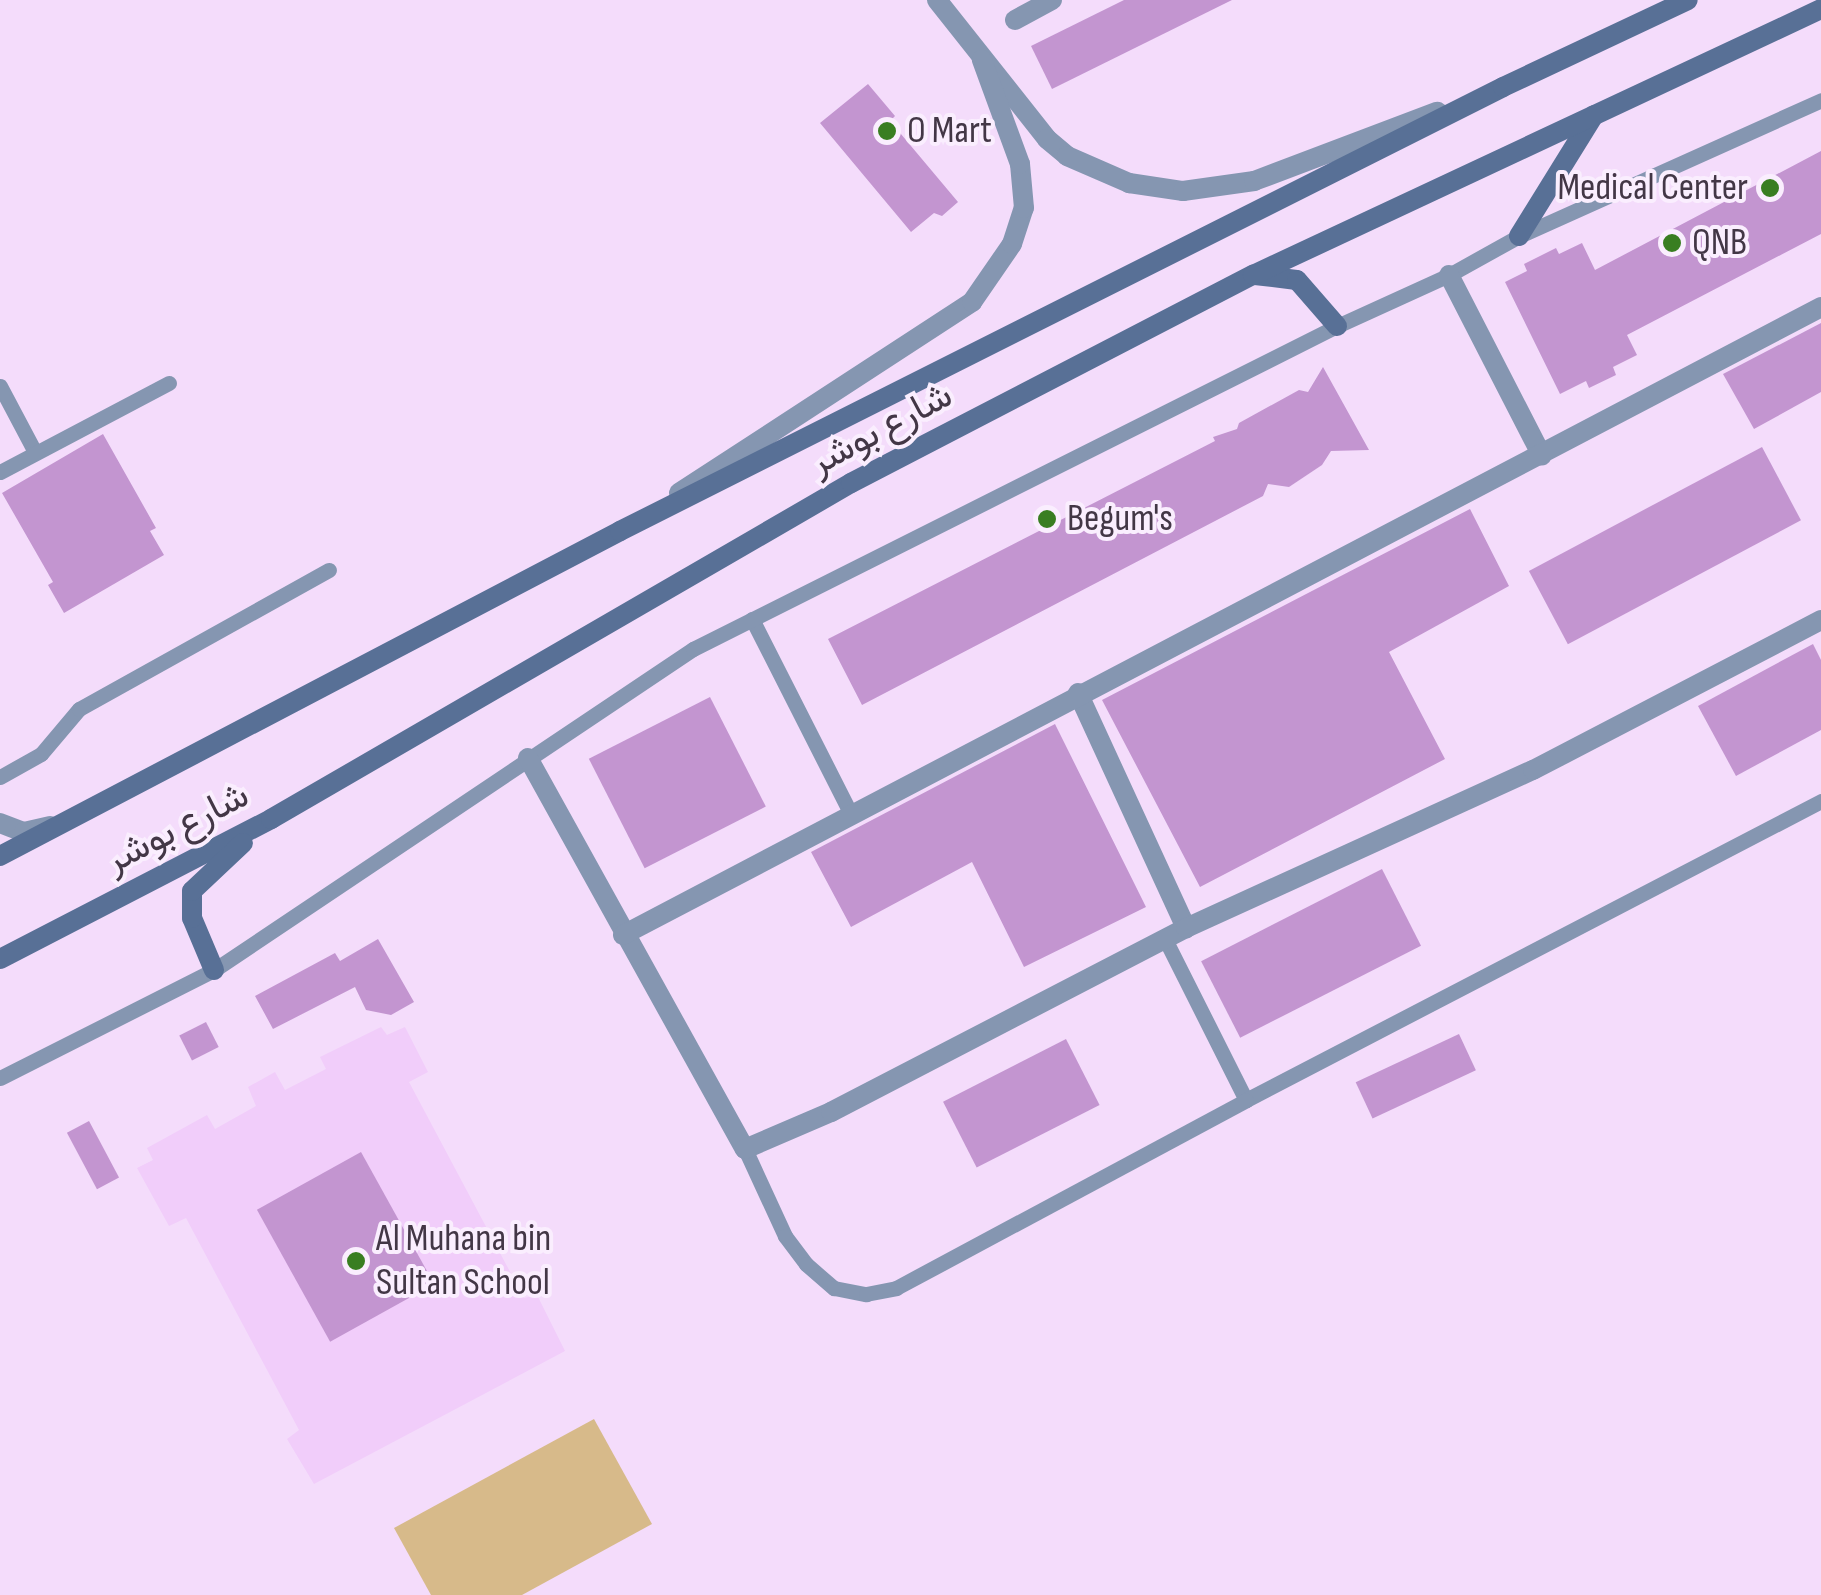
<!DOCTYPE html>
<html>
<head>
<meta charset="utf-8">
<style>
  body { margin:0 }
  #map { position:relative; width:1821px; height:1595px; overflow:hidden; background:#f4dcfb; font-family:"Sofia Sans Condensed",Vazirmatn,sans-serif }
  div>[style] { position:absolute }
  .built>* { inset:0; background:#f1cdfa }
  .green>* { inset:0; background:#d7ba8a }
  .building>* { inset:0; background:#c395d0; transform-origin:0 0 }
  .lane>* { height:15px; margin:-7.5px; padding:0 7.5px; transform-origin:7.5px; border-radius:7.5px; background:#8596b1 }
  .street>* { height:20px; margin:-10px; padding:0 10px; transform-origin:10px; border-radius:10px; background:#8596b1 }
  .secondary>* { height:20px; margin:-10px; padding:0 10px; transform-origin:10px; border-radius:10px; background:#587096 }
  .dots>* { width:28px; height:28px; translate:-50% -50%; box-sizing:border-box; border:5px solid #faeefe; border-radius:50% }
  span { translate:-50% -50%; white-space:nowrap; text-align:center; line-height:1.15; -webkit-text-stroke:8px #faeefe; paint-order:stroke }
  .poi-label { font-size:38px; color:#433746 }
  .left { translate:0 -50%; text-align:left }
  .right { translate:-100% -50%; text-align:right }
  .street-label { font-size:38px; color:#433746 }
</style>
</head>
<body>
<div id="map">
  <div class="built">
    <div style="clip-path:polygon(381px 1027px,387px 1035px,405px 1027px,428px 1072px,409px 1082px,524px 1298px,537px 1295px,565px 1351px,314px 1484px,287px 1439px,299px 1430px,186px 1218px,169px 1226px,137px 1168px,153px 1160px,147px 1148px,207px 1115px,215px 1129px,256px 1106px,248px 1087px,275px 1072px,285px 1090px,326px 1069px,320px 1057px)"></div>
  </div>
  <div class="green">
    <div style="clip-path:polygon(594px 1419px,652px 1524px,522px 1595px,431px 1595px,394px 1528px)"></div>
  </div>
  <div class="building">
    <div style="clip-path:polygon(1124px 0,1232px 0,1052px 89px,1031px 46px)"></div>
    <div style="clip-path:polygon(868px 84px,895px 116px,890px 121px,958px 202px,942px 216px,934px 213px,911px 232px,820px 123px)"></div>
    <div style="clip-path:polygon(1821px 151px,1821px 234px,1627px 335px,1637px 355px,1613px 367px,1616px 375px,1589px 388px,1586px 381px,1560px 394px,1505px 282px,1527px 271px,1524px 264px,1556px 248px,1559px 254px,1582px 243px,1595px 270px)"></div>
    <div style="clip-path:polygon(1821px 323px,1821px 392px,1754px 429px,1723px 374px)"></div>
    <div style="clip-path:polygon(1323px 367px,1369px 450px,1331px 451px,1322px 465px,1289px 487px,1268px 484px,1263px 496px,862px 705px,828px 639px,1215px 441px,1213px 437px,1237px 429px,1239px 423px,1299px 390px,1308px 392px)"></div>
    <div style="clip-path:polygon(103px 434px,156px 528px,150px 531px,164px 555px,64px 613px,48px 585px,53px 582px,2px 493px)"></div>
    <div style="left:1762px;top:447px;width:83px;height:264px;rotate:62deg"></div>
    <div style="clip-path:polygon(1470px 509px,1509px 586px,1389px 652px,1445px 759px,1200px 887px,1102px 700px)"></div>
    <div style="clip-path:polygon(1813px 644px,1821px 660px,1821px 730px,1736px 776px,1698px 706px)"></div>
    <div style="left:710px;top:697px;width:123px;height:136px;rotate:63deg"></div>
    <div style="clip-path:polygon(1055px 724px,1146px 907px,1024px 967px,972px 862px,851px 927px,811px 852px)"></div>
    <div style="left:1382px;top:869px;width:86px;height:203px;rotate:63deg"></div>
    <div style="clip-path:polygon(378px 939px,414px 1002px,391px 1015px,366px 1010px,355px 987px,273px 1029px,255px 996px,335px 953px,340px 961px)"></div>
    <div style="left:206px;top:1022px;width:28px;height:30px;rotate:63deg"></div>
    <div style="left:1459px;top:1034px;width:40px;height:114px;rotate:65deg"></div>
    <div style="left:1066px;top:1039px;width:74px;height:138px;rotate:63deg"></div>
    <div style="left:89px;top:1121px;width:64px;height:25px;rotate:62deg"></div>
    <div style="left:361px;top:1152px;width:151px;height:119px;rotate:61deg"></div>
  </div>
  <div class="lane">
    <div style="left:0;top:386px;width:75px;rotate:62.1deg"></div>
    <div style="left:0;top:472px;width:191px;rotate:-27.8deg"></div>
    <div style="left:752px;top:619px;width:219px;rotate:63.1deg"></div>
    <div style="left:0;top:777px;width:47px;rotate:-29.3deg"></div>
    <div style="left:41px;top:754px;width:59px;rotate:-49.8deg"></div>
    <div style="left:79px;top:709px;width:286px;rotate:-29.1deg"></div>
    <div style="left:1166px;top:941px;width:178px;rotate:63.3deg"></div>
    <div style="left:1246px;top:1100px;width:648px;rotate:-27.47deg"></div>
    <div style="left:0;top:1078px;width:240px;rotate:-26.8deg"></div>
    <div style="left:214px;top:970px;width:577px;rotate:-33.83deg"></div>
    <div style="left:693px;top:649px;width:720px;rotate:-26.64deg"></div>
    <div style="left:1337px;top:326px;width:123px;rotate:-24.5deg"></div>
    <div style="left:1449px;top:275px;width:80px;rotate:-29.1deg"></div>
    <div style="left:1519px;top:236px;width:331px;rotate:-24.2deg"></div>
    <div style="left:745px;top:1149px;width:96px;rotate:65.3deg"></div>
    <div style="left:785px;top:1236px;width:35px;rotate:53deg"></div>
    <div style="left:806px;top:1264px;width:37px;rotate:41deg"></div>
    <div style="left:834px;top:1288px;width:33px;rotate:11deg"></div>
    <div style="left:866px;top:1294px;width:31px;rotate:-11deg"></div>
    <div style="left:896px;top:1288px;width:397px;rotate:-28.2deg"></div>
  </div>
  <div class="street">
    <div style="left:937px;top:0;width:177px;rotate:51.6deg"></div>
    <div style="left:1047px;top:139px;width:26px;rotate:40deg"></div>
    <div style="left:1067px;top:156px;width:68px;rotate:23.5deg"></div>
    <div style="left:1129px;top:183px;width:55px;rotate:8.4deg"></div>
    <div style="left:1183px;top:191px;width:72px;rotate:-8deg"></div>
    <div style="left:1254px;top:181px;width:196px;rotate:-20.7deg"></div>
    <div style="left:1015px;top:20px;width:42px;rotate:-28.4deg"></div>
    <div style="left:1449px;top:275px;width:203px;rotate:62.8deg"></div>
    <div style="left:679px;top:493px;width:350px;rotate:-33.1deg"></div>
    <div style="left:972px;top:302px;width:70px;rotate:-55.4deg"></div>
    <div style="left:1012px;top:244px;width:38px;rotate:-72deg"></div>
    <div style="left:1024px;top:208px;width:44px;rotate:-95.2deg"></div>
    <div style="left:1020px;top:164px;width:111px;rotate:-110.1deg"></div>
    <div style="left:1078px;top:693px;width:259px;rotate:65.3deg"></div>
    <div style="left:528px;top:758px;width:447px;rotate:61deg"></div>
    <div style="left:745px;top:1149px;width:94px;rotate:-23.3deg"></div>
    <div style="left:831px;top:1112px;width:400px;rotate:-27.4deg"></div>
    <div style="left:1186px;top:928px;width:381px;rotate:-24.5deg"></div>
    <div style="left:1533px;top:770px;width:325px;rotate:-27.5deg"></div>
    <div style="left:0;top:823px;width:26px;rotate:21deg"></div>
    <div style="left:24px;top:832px;width:27px;rotate:-13deg"></div>
    <div style="left:623px;top:935px;width:1353px;rotate:-27.66deg"></div>
  </div>
  <div class="secondary">
    <div style="left:1519px;top:236px;width:142px;rotate:-58.2deg"></div>
    <div style="left:1255px;top:275px;width:42px;rotate:6.8deg"></div>
    <div style="left:1297px;top:280px;width:61px;rotate:49deg"></div>
    <div style="left:0;top:856px;width:700px;rotate:-27.66deg"></div>
    <div style="left:620px;top:531px;width:988px;rotate:-26.69deg"></div>
    <div style="left:1503px;top:87px;width:204px;rotate:-25.2deg"></div>
    <div style="left:0;top:959px;width:305px;rotate:-27.3deg"></div>
    <div style="left:271px;top:819px;width:670px;rotate:-30.08deg"></div>
    <div style="left:851px;top:483px;width:453px;rotate:-27.4deg"></div>
    <div style="left:1253px;top:275px;width:627px;rotate:-25.09deg"></div>
    <div style="left:214px;top:970px;width:56px;rotate:-112.9deg"></div>
    <div style="left:192px;top:918px;width:27px;rotate:-90deg"></div>
    <div style="left:192px;top:891px;width:70px;rotate:-43.3deg"></div>
  </div>
  <div class="dots">
    <div style="left:887px;top:131px;background:#397e21"></div>
    <div style="left:1770px;top:188px;background:#397e21"></div>
    <div style="left:1672px;top:243px;background:#397e21"></div>
    <div style="left:1047px;top:519px;background:#397e21"></div>
    <div style="left:356px;top:1261px;background:#397e21"></div>
  </div>
  <div class="poi-label">
    <span class="left" style="left:907px;top:131px">O Mart</span>
    <span class="right" style="left:1748px;top:188px">Medical Center</span>
    <span class="left" style="left:1692px;top:243px">QNB</span>
    <span class="left" style="left:1067px;top:519px">Begum's</span>
    <span class="left" style="left:376px;top:1261px">Al Muhana bin<br>Sultan School</span>
  </div>
  <div class="street-label">
    <span style="left:881px;top:429px;rotate:-28deg">شارع بوشر</span>
    <span style="left:177px;top:828px;rotate:-27deg">شارع بوشر</span>
  </div>
</div>
</body>
</html>
